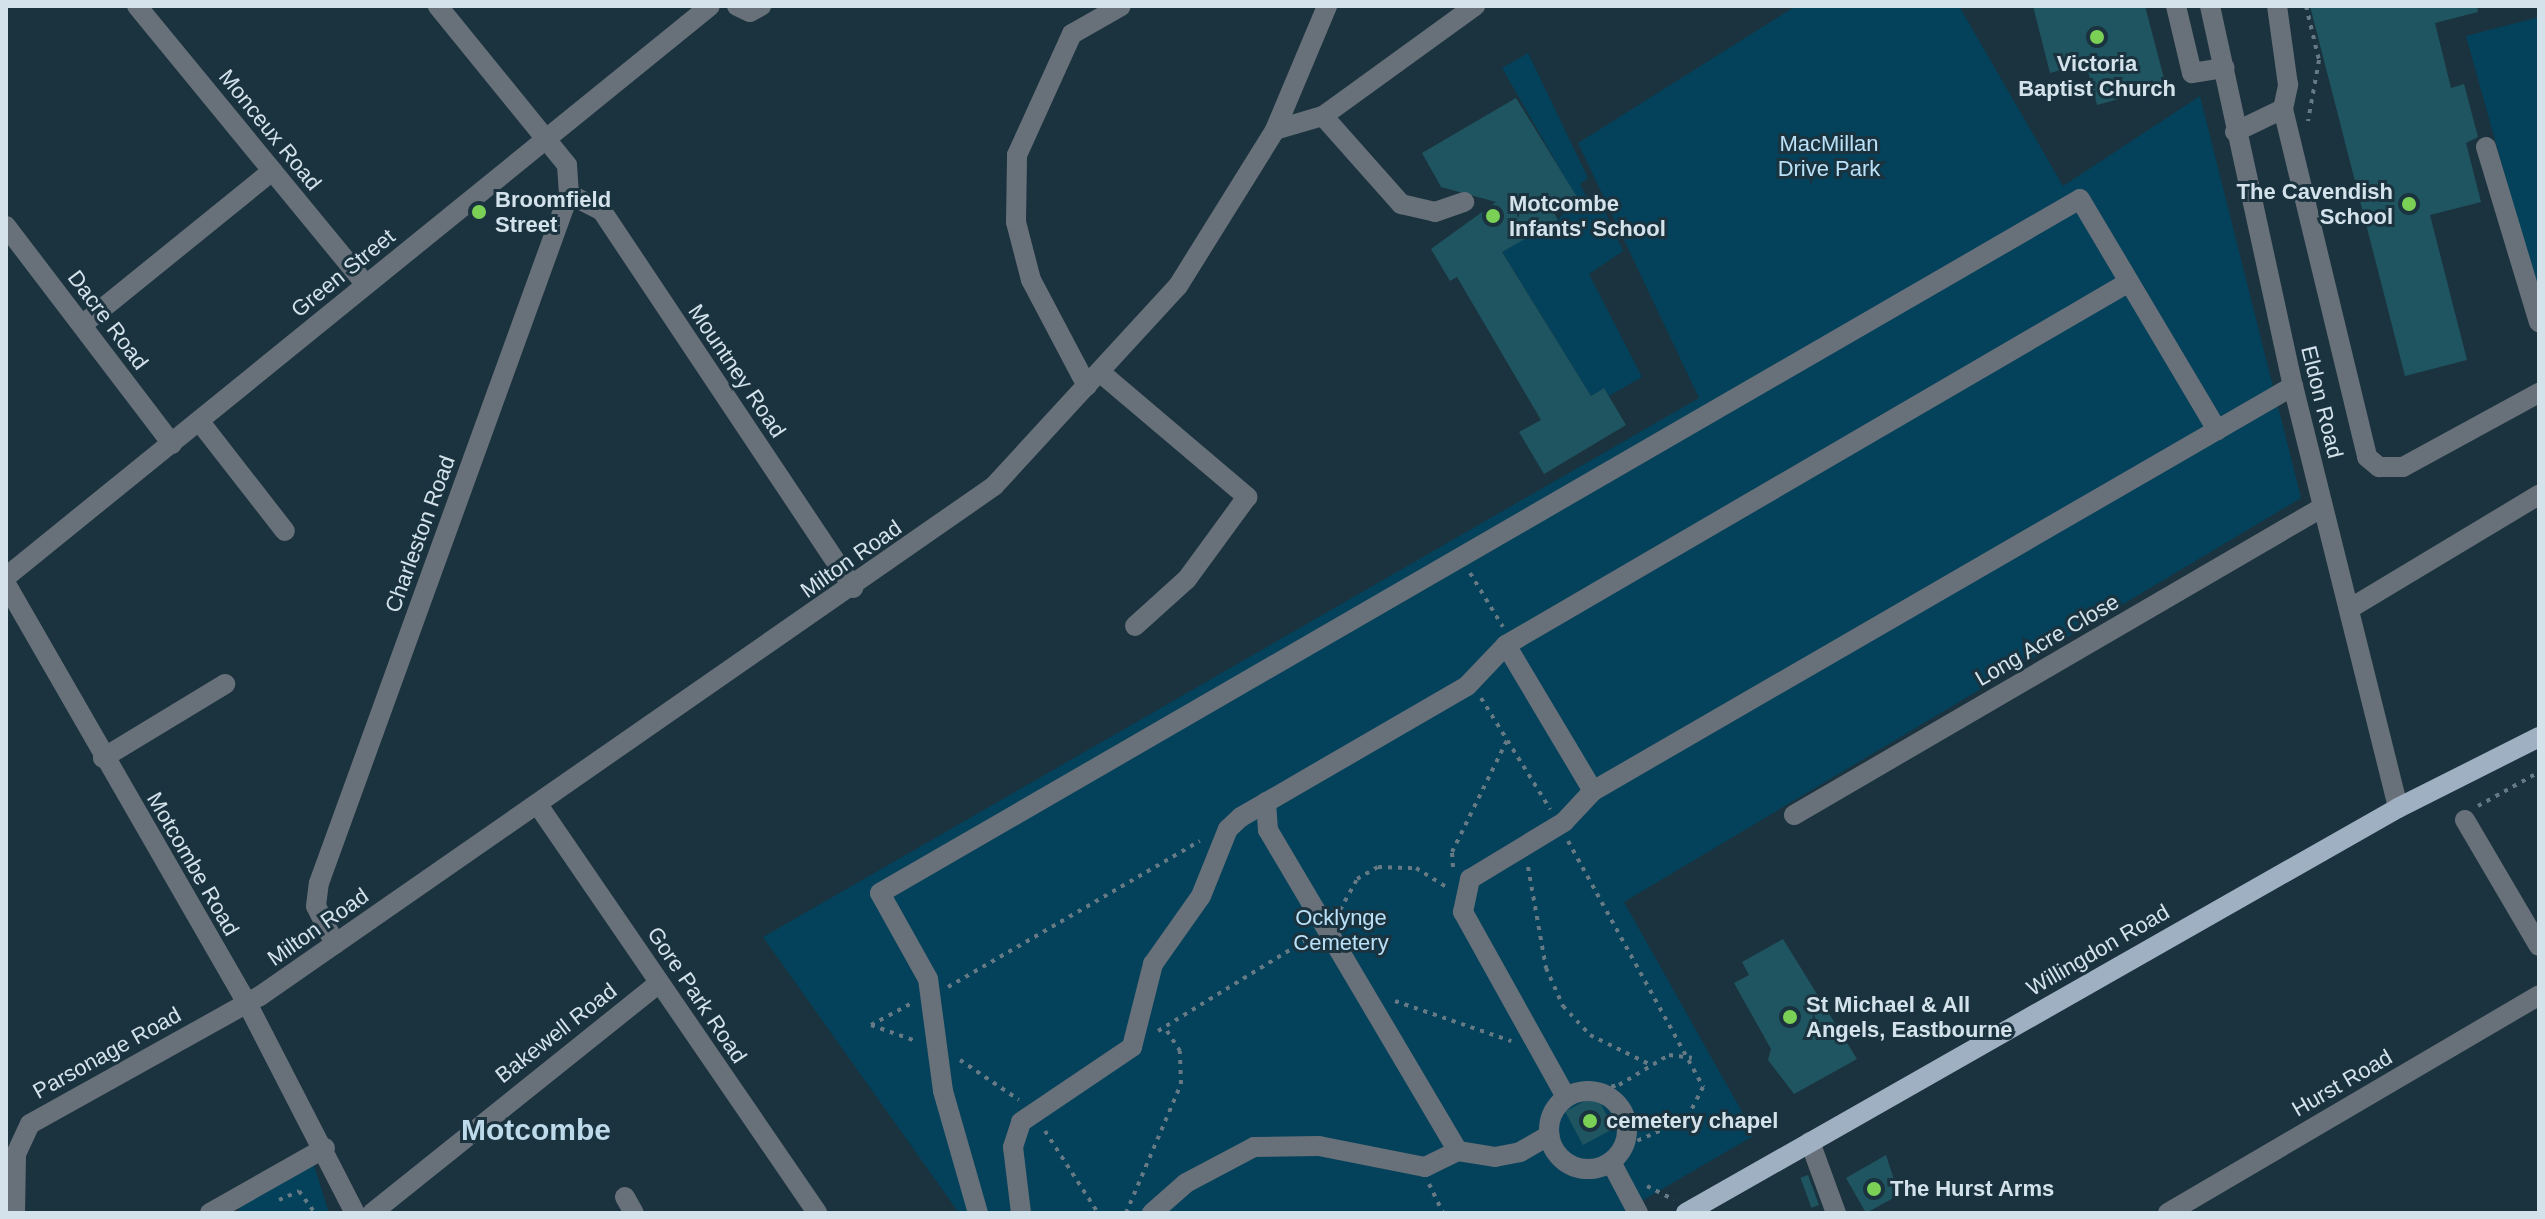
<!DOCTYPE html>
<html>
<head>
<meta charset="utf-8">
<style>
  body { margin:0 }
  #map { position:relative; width:2545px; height:1219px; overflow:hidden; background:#1a333f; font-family:Helvetica,sans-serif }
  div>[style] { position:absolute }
  .green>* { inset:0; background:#04415a }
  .building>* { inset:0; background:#1f5560; transform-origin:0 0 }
  .path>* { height:4px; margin-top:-2px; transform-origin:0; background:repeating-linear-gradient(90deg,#657a84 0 4px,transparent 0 10px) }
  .minor>* { height:20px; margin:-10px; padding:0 10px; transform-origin:10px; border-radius:10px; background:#687079 }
  .minor>.ring { margin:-10px; padding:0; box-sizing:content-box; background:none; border:20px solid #687079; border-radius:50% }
  .major>* { height:20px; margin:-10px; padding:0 10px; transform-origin:10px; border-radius:10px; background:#a0b0c3 }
  .dots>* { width:22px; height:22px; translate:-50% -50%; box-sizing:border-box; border:4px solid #1a333f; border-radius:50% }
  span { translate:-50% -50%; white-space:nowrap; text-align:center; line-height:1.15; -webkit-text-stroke:6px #1a333f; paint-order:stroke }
  .poi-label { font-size:22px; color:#d4e3eb; font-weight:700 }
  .right { translate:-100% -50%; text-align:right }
  .left { translate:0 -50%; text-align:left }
  .street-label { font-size:22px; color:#d4e3eb }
  .park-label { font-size:22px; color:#bae1f7 }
  .district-label { font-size:30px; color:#bedbec; font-weight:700 }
  .frame { position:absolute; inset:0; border:8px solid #d4e3eb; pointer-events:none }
</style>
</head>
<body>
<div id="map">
  <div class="green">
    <div style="clip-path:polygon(1796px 6px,1959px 6px,2063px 186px,2200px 96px,2301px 498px,1624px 902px,1755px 1135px,1621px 1213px,959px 1213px,763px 937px,1699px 398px,1578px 143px)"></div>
    <div style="clip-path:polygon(2539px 17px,2539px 298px,2466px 36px)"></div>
    <div style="clip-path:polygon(1528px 53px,1588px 178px,1580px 184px,1592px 208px,1601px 203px,1623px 251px,1589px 274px,1642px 377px,1609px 396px,1604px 388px,1591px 396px,1501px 250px,1558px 220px,1576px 197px,1502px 68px)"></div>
    <div style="clip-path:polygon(313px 1162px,329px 1213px,239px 1213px,239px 1203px)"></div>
  </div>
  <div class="building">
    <div style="clip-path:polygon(2033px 6px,2145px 6px,2166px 86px,2097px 105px,2086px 63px,2050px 73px)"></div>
    <div style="clip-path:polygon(2310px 6px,2477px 6px,2478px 12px,2435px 23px,2451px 88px,2464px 84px,2478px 137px,2466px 143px,2481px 202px,2430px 215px,2467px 360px,2405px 376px)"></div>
    <div style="clip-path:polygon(1516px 98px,1577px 197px,1553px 211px,1558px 220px,1502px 252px,1591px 396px,1604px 388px,1626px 425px,1544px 474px,1519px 432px,1541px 420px,1457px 277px,1450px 281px,1431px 249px,1496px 202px,1441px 187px,1422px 153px)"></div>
    <div style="clip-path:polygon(1783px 939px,1857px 1059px,1794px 1094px,1768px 1060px,1771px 1049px,1734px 983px,1749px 975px,1742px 962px)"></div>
    <div style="left:1596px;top:1095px;width:38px;height:35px;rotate:62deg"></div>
    <div style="clip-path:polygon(1886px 1155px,1899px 1195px,1866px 1213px,1846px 1178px)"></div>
    <div style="left:1808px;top:1175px;width:32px;height:8px;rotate:70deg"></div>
  </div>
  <div class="path">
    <div style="left:2306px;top:6px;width:56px;rotate:76.5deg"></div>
    <div style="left:2319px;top:60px;width:62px;rotate:100.2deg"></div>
    <div style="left:1470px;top:573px;width:63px;rotate:58.6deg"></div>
    <div style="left:1481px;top:698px;width:131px;rotate:58.1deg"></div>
    <div style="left:2478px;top:806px;width:70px;rotate:-29.1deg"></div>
    <div style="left:1568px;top:841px;width:281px;rotate:61.2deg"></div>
    <div style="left:1703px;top:1087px;width:36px;rotate:117deg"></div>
    <div style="left:1687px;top:1119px;width:70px;rotate:156.4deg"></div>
    <div style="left:1453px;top:867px;width:15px;rotate:-94deg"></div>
    <div style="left:1452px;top:852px;width:127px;rotate:-63.8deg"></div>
    <div style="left:1528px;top:867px;width:103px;rotate:79.9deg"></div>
    <div style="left:1546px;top:968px;width:42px;rotate:65.9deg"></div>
    <div style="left:1563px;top:1006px;width:40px;rotate:47deg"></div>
    <div style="left:1590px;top:1035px;width:66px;rotate:26.2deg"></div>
    <div style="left:1340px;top:910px;width:35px;rotate:-61deg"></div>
    <div style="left:1357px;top:879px;width:24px;rotate:-30deg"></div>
    <div style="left:1378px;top:867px;width:38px;rotate:2deg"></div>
    <div style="left:1416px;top:868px;width:36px;rotate:32deg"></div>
    <div style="left:948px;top:987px;width:291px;rotate:-30.1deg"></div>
    <div style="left:1395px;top:1001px;width:123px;rotate:19deg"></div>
    <div style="left:871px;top:1025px;width:47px;rotate:-28.2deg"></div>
    <div style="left:871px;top:1025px;width:48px;rotate:19.6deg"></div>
    <div style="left:1158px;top:1031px;width:180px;rotate:-31.6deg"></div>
    <div style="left:960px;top:1060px;width:71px;rotate:34.1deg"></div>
    <div style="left:1592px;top:1091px;width:28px;rotate:-13deg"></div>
    <div style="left:1619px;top:1085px;width:58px;rotate:-31deg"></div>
    <div style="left:1669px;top:1055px;width:23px;rotate:7deg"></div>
    <div style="left:1045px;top:1131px;width:98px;rotate:57.1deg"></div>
    <div style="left:1429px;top:1184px;width:32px;rotate:64deg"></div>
    <div style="left:1647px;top:1186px;width:30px;rotate:27deg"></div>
    <div style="left:279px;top:1200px;width:22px;rotate:-24deg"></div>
    <div style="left:299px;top:1191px;width:27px;rotate:54deg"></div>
    <div style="left:1126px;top:1213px;width:140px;rotate:-66.9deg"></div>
    <div style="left:1181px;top:1084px;width:33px;rotate:-92deg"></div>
    <div style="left:1180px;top:1051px;width:27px;rotate:-123deg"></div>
  </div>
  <div class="minor">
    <div style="left:137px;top:6px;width:360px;rotate:50.6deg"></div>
    <div style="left:737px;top:6px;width:14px;rotate:25deg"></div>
    <div style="left:750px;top:12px;width:13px;rotate:-29deg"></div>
    <div style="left:2176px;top:6px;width:69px;rotate:76.6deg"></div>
    <div style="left:2192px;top:73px;width:33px;rotate:-9deg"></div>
    <div style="left:2210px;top:6px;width:389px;rotate:77.7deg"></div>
    <div style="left:2293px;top:386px;width:435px;rotate:76deg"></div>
    <div style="left:2283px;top:109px;width:358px;rotate:76.4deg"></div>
    <div style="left:2367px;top:457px;width:16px;rotate:40deg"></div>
    <div style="left:2379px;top:467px;width:24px"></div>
    <div style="left:2403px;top:467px;width:155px;rotate:-28.6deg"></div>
    <div style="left:1323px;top:116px;width:118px;rotate:48.4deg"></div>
    <div style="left:1401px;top:204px;width:35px;rotate:13deg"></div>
    <div style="left:1435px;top:212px;width:31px;rotate:-19deg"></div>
    <div style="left:1275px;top:130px;width:50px;rotate:-16.3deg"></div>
    <div style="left:1323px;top:116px;width:188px;rotate:-35.9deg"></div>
    <div style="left:2235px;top:132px;width:53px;rotate:-25.6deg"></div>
    <div style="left:2283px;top:109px;width:25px;rotate:-78deg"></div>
    <div style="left:2288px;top:85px;width:80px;rotate:-97.9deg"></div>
    <div style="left:2486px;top:147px;width:183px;rotate:73.2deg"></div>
    <div style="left:569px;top:194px;width:37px;rotate:27deg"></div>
    <div style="left:602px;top:211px;width:453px;rotate:56.3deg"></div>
    <div style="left:6px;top:226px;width:274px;rotate:52.7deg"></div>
    <div style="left:82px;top:325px;width:245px;rotate:-39deg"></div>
    <div style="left:1101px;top:373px;width:192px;rotate:40.3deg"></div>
    <div style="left:1247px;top:497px;width:102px;rotate:126.2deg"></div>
    <div style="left:1187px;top:579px;width:70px;rotate:137.9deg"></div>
    <div style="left:1087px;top:386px;width:120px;rotate:-117.8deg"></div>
    <div style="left:1031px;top:280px;width:60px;rotate:-104.5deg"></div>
    <div style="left:1016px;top:222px;width:67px;rotate:-89.1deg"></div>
    <div style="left:1017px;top:155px;width:133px;rotate:-65.6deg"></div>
    <div style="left:1072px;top:34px;width:56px;rotate:-29.7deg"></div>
    <div style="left:200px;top:422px;width:138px;rotate:52.1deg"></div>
    <div style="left:6px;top:577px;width:906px;rotate:-39.04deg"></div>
    <div style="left:6px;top:584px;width:483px;rotate:60.1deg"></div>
    <div style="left:247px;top:1003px;width:236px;rotate:62.8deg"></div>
    <div style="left:2349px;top:609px;width:222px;rotate:-31deg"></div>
    <div style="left:1506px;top:645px;width:170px;rotate:59.2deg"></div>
    <div style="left:103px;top:758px;width:143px;rotate:-31.2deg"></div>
    <div style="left:1266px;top:802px;width:28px;rotate:86deg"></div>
    <div style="left:1268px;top:830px;width:373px;rotate:59.4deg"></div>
    <div style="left:538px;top:805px;width:494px;rotate:55.6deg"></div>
    <div style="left:1794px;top:815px;width:612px;rotate:-30.21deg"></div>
    <div style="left:2465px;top:820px;width:146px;rotate:59.6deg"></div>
    <div style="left:335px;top:944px;width:42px;rotate:-116.6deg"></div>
    <div style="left:316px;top:906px;width:23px;rotate:-83deg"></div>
    <div style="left:319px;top:883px;width:733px;rotate:-70.06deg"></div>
    <div style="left:569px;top:194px;width:29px;rotate:-94deg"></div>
    <div style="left:567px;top:165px;width:205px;rotate:-129.1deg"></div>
    <div class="ring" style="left:1549px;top:1091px;width:58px;height:58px"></div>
    <div style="left:1566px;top:1097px;width:212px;rotate:-119.1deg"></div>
    <div style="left:1463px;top:912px;width:34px;rotate:-78deg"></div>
    <div style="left:1470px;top:879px;width:110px;rotate:-31.2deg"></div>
    <div style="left:1564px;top:822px;width:42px;rotate:-46.9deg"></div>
    <div style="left:1593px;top:791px;width:809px;rotate:-30.05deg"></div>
    <div style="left:1810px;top:1142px;width:76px;rotate:69.9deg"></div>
    <div style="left:1611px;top:1162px;width:58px;rotate:62.1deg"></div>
    <div style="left:625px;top:1197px;width:18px;rotate:61deg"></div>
    <div style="left:15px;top:1213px;width:59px;rotate:-89deg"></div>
    <div style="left:16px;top:1154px;width:33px;rotate:-65deg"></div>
    <div style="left:30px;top:1124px;width:263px;rotate:-29.1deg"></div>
    <div style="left:260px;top:996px;width:894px;rotate:-34.79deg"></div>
    <div style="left:994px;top:486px;width:272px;rotate:-47.4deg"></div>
    <div style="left:1178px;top:286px;width:184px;rotate:-58.1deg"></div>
    <div style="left:1275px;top:130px;width:134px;rotate:-67.2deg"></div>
    <div style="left:210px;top:1213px;width:132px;rotate:-29.5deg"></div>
    <div style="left:372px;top:1213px;width:368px;rotate:-38.7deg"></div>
    <div style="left:978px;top:1213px;width:127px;rotate:-106deg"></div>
    <div style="left:943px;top:1091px;width:113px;rotate:-97.6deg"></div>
    <div style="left:928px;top:979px;width:98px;rotate:-119.2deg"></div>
    <div style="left:880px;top:893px;width:1386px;rotate:-30.04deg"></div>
    <div style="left:2080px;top:199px;width:269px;rotate:59.3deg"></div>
    <div style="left:1021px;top:1213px;width:66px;rotate:-96.9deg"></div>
    <div style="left:1013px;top:1147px;width:26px;rotate:-72deg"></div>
    <div style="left:1021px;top:1122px;width:134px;rotate:-34deg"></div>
    <div style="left:1132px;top:1047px;width:86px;rotate:-75.8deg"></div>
    <div style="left:1153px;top:964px;width:83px;rotate:-54.8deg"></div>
    <div style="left:1201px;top:896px;width:72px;rotate:-68.1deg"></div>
    <div style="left:1228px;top:829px;width:18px;rotate:-43deg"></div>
    <div style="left:1241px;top:817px;width:261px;rotate:-30.1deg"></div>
    <div style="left:1467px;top:686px;width:57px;rotate:-46.4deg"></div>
    <div style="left:1506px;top:645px;width:721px;rotate:-30.23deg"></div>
    <div style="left:1152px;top:1213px;width:45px;rotate:-41.4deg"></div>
    <div style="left:1186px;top:1183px;width:77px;rotate:-27.9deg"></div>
    <div style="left:1254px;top:1147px;width:65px;rotate:-0.9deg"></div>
    <div style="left:1319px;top:1146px;width:108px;rotate:11.2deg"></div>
    <div style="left:1425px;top:1167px;width:37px;rotate:-26deg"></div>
    <div style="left:1458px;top:1151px;width:37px;rotate:9deg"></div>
    <div style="left:1495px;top:1157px;width:25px;rotate:-11deg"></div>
    <div style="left:1520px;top:1152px;width:34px;rotate:-30deg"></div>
    <div style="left:2168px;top:1213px;width:430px;rotate:-30.4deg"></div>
  </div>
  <div class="major">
    <div style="left:1686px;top:1213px;width:819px;rotate:-29.63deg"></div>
    <div style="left:2398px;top:808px;width:158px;rotate:-26.7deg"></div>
  </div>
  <div class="dots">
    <div style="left:2097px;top:37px;background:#7bd156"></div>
    <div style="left:2409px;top:204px;background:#7bd156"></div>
    <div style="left:479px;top:212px;background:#7bd156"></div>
    <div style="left:1493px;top:216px;background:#7bd156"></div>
    <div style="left:1790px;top:1017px;background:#7bd156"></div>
    <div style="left:1590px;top:1121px;background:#7bd156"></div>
    <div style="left:1874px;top:1189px;background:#7bd156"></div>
  </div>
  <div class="poi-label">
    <span style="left:2097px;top:76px">Victoria<br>Baptist Church</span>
    <span class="right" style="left:2393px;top:204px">The Cavendish<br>School</span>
    <span class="left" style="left:495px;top:212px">Broomfield<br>Street</span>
    <span class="left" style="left:1509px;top:216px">Motcombe<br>Infants' School</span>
    <span class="left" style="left:1806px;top:1017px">St Michael &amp; All<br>Angels, Eastbourne</span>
    <span class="left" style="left:1606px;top:1121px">cemetery chapel</span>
    <span class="left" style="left:1890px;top:1189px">The Hurst Arms</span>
  </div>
  <div class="street-label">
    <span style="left:270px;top:130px;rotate:51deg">Monceux Road</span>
    <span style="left:343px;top:273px;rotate:-39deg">Green Street</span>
    <span style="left:108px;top:320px;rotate:53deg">Dacre Road</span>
    <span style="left:737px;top:371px;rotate:56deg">Mountney Road</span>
    <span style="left:2322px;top:402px;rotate:76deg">Eldon Road</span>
    <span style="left:420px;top:534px;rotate:-70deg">Charleston Road</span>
    <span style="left:851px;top:559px;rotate:-35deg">Milton Road</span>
    <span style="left:2047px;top:640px;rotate:-30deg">Long Acre Close</span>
    <span style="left:193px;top:864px;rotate:60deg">Motcombe Road</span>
    <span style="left:318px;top:927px;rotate:-35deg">Milton Road</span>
    <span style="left:2098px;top:950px;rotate:-30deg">Willingdon Road</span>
    <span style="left:697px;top:995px;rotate:56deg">Gore Park Road</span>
    <span style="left:556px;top:1033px;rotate:-38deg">Bakewell Road</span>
    <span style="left:107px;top:1053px;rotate:-29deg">Parsonage Road</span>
    <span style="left:2342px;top:1083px;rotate:-30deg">Hurst Road</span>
  </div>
  <div class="park-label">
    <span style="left:1829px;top:156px">MacMillan<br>Drive Park</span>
    <span style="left:1341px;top:930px">Ocklynge<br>Cemetery</span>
  </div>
  <div class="district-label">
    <span style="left:536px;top:1130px">Motcombe</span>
  </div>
  <div class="frame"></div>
</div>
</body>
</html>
